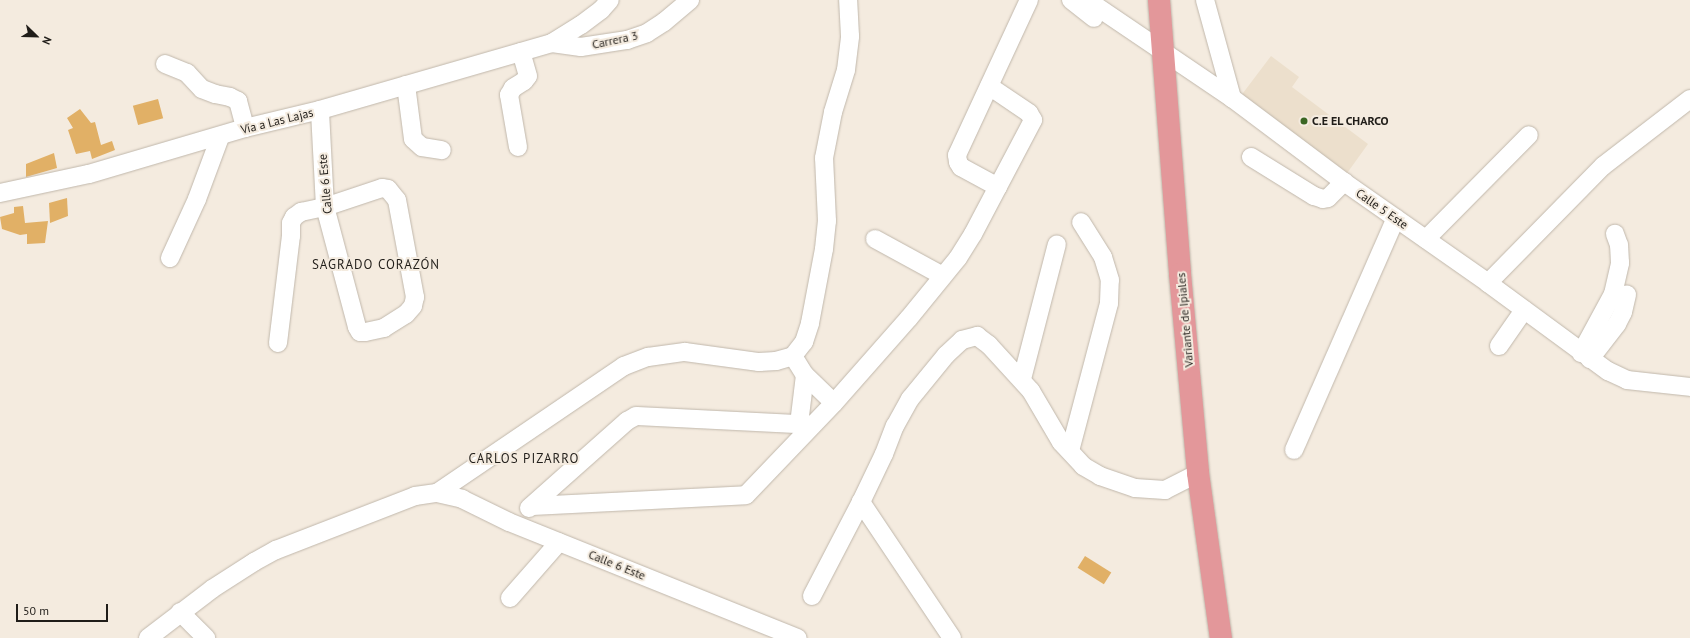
<!DOCTYPE html>
<html>
<head>
<meta charset="utf-8">
<style>
  body { margin:0 }
  #map { position:relative; width:1690px; height:638px; overflow:hidden; background:#f4ebdf; font-family:"PT Sans",sans-serif }
  div>[style] { position:absolute }
  .built>* { inset:0; background:#ecdfcc }
  .building>* { inset:0; background:#e1b066; transform-origin:0 0 }
  .roads { filter:drop-shadow(0 0 1px #c0b7ab) drop-shadow(0 0 1px #c0b7ab) }
  .minor>* { height:18px; margin:-9px; padding:0 9px; transform-origin:9px; border-radius:9px; background:#fff }
  .highway>* { height:22px; margin:-11px; padding:0 11px; transform-origin:11px; border-radius:11px; background:#e3979a }
  .dots>* { width:11px; height:11px; translate:-50% -50%; box-sizing:border-box; border:2px solid #f4ebdf; border-radius:50% }
  span { translate:-50% -50%; white-space:nowrap; text-align:center; line-height:1.15; -webkit-text-stroke:4px #f4ebdf; paint-order:stroke }
  .street-label { font-size:12px; color:#201d19 }
  .poi-label { font-size:12px; color:#201d19; font-weight:700 }
  .left { translate:0 -50%; text-align:left }
  .neighbourhood-label { font-size:13px; color:#201d19; letter-spacing:1px }
  .north { position:absolute; left:16px; top:16px; width:40px; height:40px; -webkit-text-stroke:3px #f4ebdf; paint-order:stroke; rotate:113deg; font-size:11px; font-weight:700; line-height:16px; text-align:center; color:#201d19 }
  .north::after { content:''; display:block; margin:auto; width:14px; height:18px; background:#201d19; clip-path:polygon(50% 0,100% 100%,50% 72%,0 100%) }
  .scale { position:absolute; left:16px; top:604px; width:92px; height:18px; box-sizing:border-box; border:2px solid #201d19; border-top:0; padding-left:5px; font-size:12px; line-height:14px; white-space:nowrap; color:#201d19; -webkit-text-stroke:3px #f4ebdf; paint-order:stroke }
</style>
</head>
<body>
<div id="map">
  <div class="built">
    <div style="clip-path:polygon(1271px 56px,1299px 77px,1292px 87px,1368px 144px,1345px 176px,1240px 97px)"></div>
  </div>
  <div class="building">
    <div style="left:158px;top:99px;width:20px;height:26px;rotate:75deg"></div>
    <div style="clip-path:polygon(80px 109px,91px 123px,95px 122px,101px 145px,112px 141px,115px 150px,92px 159px,90px 151px,76px 154px,68px 130px,73px 128px,67px 118px)"></div>
    <div style="clip-path:polygon(54px 153px,57px 168px,26px 177px,26px 164px)"></div>
    <div style="clip-path:polygon(67px 198px,68px 216px,50px 223px,49px 203px)"></div>
    <div style="clip-path:polygon(23px 206px,25px 223px,48px 221px,45px 243px,27px 244px,27px 234px,20px 235px,2px 229px,0 217px,14px 213px,14px 207px)"></div>
    <div style="left:1085px;top:556px;width:31px;height:14px;rotate:32deg"></div>
  </div>
  <div class="roads">
    <div class="minor">
      <div style="left:1071px;top:0;width:29px;rotate:38deg"></div>
      <div style="left:1087px;top:0;width:175px;rotate:34.1deg"></div>
      <div style="left:1232px;top:98px;width:140px;rotate:36.9deg"></div>
      <div style="left:1344px;top:182px;width:176px;rotate:35deg"></div>
      <div style="left:1488px;top:283px;width:149px;rotate:36.3deg"></div>
      <div style="left:1608px;top:371px;width:21px;rotate:25deg"></div>
      <div style="left:1627px;top:380px;width:63px;rotate:6.3deg"></div>
      <div style="left:1205px;top:0;width:102px;rotate:74.6deg"></div>
      <div style="left:552px;top:43px;width:29px;rotate:8deg"></div>
      <div style="left:581px;top:47px;width:47px;rotate:-8.7deg"></div>
      <div style="left:627px;top:40px;width:21px;rotate:-19deg"></div>
      <div style="left:647px;top:33px;width:20px;rotate:-33deg"></div>
      <div style="left:664px;top:22px;width:34px;rotate:-40deg"></div>
      <div style="left:165px;top:64px;width:24px;rotate:22deg"></div>
      <div style="left:187px;top:73px;width:22px;rotate:47deg"></div>
      <div style="left:202px;top:89px;width:14px;rotate:21deg"></div>
      <div style="left:215px;top:94px;width:15px;rotate:11deg"></div>
      <div style="left:230px;top:97px;width:9px;rotate:27deg"></div>
      <div style="left:238px;top:101px;width:28px;rotate:75deg"></div>
      <div style="left:406px;top:85px;width:54px;rotate:82.6deg"></div>
      <div style="left:413px;top:139px;width:12px;rotate:42deg"></div>
      <div style="left:422px;top:147px;width:20px;rotate:9deg"></div>
      <div style="left:518px;top:147px;width:53px;rotate:-99.8deg"></div>
      <div style="left:509px;top:95px;width:8px;rotate:-60deg"></div>
      <div style="left:513px;top:88px;width:13px;rotate:-32deg"></div>
      <div style="left:524px;top:81px;width:6px;rotate:-51deg"></div>
      <div style="left:528px;top:76px;width:25px;rotate:-106deg"></div>
      <div style="left:1251px;top:157px;width:74px;rotate:31.8deg"></div>
      <div style="left:1314px;top:196px;width:9px;rotate:18deg"></div>
      <div style="left:1323px;top:199px;width:5px;rotate:-11deg"></div>
      <div style="left:1328px;top:198px;width:23px;rotate:-45deg"></div>
      <div style="left:998px;top:187px;width:42px;rotate:-151.6deg"></div>
      <div style="left:961px;top:167px;width:6px;rotate:-121deg"></div>
      <div style="left:958px;top:162px;width:7px;rotate:-98deg"></div>
      <div style="left:957px;top:155px;width:171px;rotate:-65.1deg"></div>
      <div style="left:0;top:193px;width:91px;rotate:-12.1deg"></div>
      <div style="left:89px;top:174px;width:163px;rotate:-16.4deg"></div>
      <div style="left:245px;top:128px;width:77px;rotate:-13.5deg"></div>
      <div style="left:320px;top:110px;width:241px;rotate:-16.1deg"></div>
      <div style="left:552px;top:43px;width:34px;rotate:-32deg"></div>
      <div style="left:581px;top:25px;width:25px;rotate:-37deg"></div>
      <div style="left:601px;top:10px;width:13px;rotate:-48deg"></div>
      <div style="left:875px;top:239px;width:77px;rotate:28.6deg"></div>
      <div style="left:1426px;top:239px;width:146px;rotate:-45.3deg"></div>
      <div style="left:170px;top:258px;width:65px;rotate:-65.4deg"></div>
      <div style="left:197px;top:199px;width:66px;rotate:-69.6deg"></div>
      <div style="left:1488px;top:283px;width:164px;rotate:-45.5deg"></div>
      <div style="left:1603px;top:166px;width:110px;rotate:-37.6deg"></div>
      <div style="left:278px;top:343px;width:108px;rotate:-83.1deg"></div>
      <div style="left:291px;top:236px;width:13px;rotate:-90deg"></div>
      <div style="left:291px;top:223px;width:7px;rotate:-63deg"></div>
      <div style="left:294px;top:217px;width:9px;rotate:-36deg"></div>
      <div style="left:301px;top:212px;width:25px;rotate:-12deg"></div>
      <div style="left:325px;top:207px;width:60px;rotate:-18.4deg"></div>
      <div style="left:382px;top:188px;width:6px;rotate:9deg"></div>
      <div style="left:388px;top:189px;width:14px;rotate:51deg"></div>
      <div style="left:397px;top:200px;width:99px;rotate:79.5deg"></div>
      <div style="left:415px;top:297px;width:9px;rotate:103deg"></div>
      <div style="left:413px;top:306px;width:11px;rotate:131deg"></div>
      <div style="left:406px;top:314px;width:26px;rotate:148deg"></div>
      <div style="left:384px;top:328px;width:19px;rotate:168deg"></div>
      <div style="left:365px;top:332px;width:5px;rotate:180deg"></div>
      <div style="left:360px;top:332px;width:6px;rotate:-121deg"></div>
      <div style="left:357px;top:327px;width:124px;rotate:-104.9deg"></div>
      <div style="left:325px;top:207px;width:97px;rotate:-93deg"></div>
      <div style="left:1499px;top:346px;width:44px;rotate:-55.2deg"></div>
      <div style="left:1581px;top:353px;width:67px;rotate:-61.5deg"></div>
      <div style="left:1613px;top:294px;width:32px;rotate:-77deg"></div>
      <div style="left:1620px;top:263px;width:18px;rotate:-93deg"></div>
      <div style="left:1619px;top:245px;width:12px;rotate:-110deg"></div>
      <div style="left:793px;top:356px;width:22px;rotate:58deg"></div>
      <div style="left:805px;top:375px;width:40px;rotate:44deg"></div>
      <div style="left:1590px;top:359px;width:44px;rotate:-52.4deg"></div>
      <div style="left:1617px;top:324px;width:13px;rotate:-63deg"></div>
      <div style="left:1623px;top:312px;width:18px;rotate:-77deg"></div>
      <div style="left:1022px;top:379px;width:139px;rotate:-75.5deg"></div>
      <div style="left:799px;top:424px;width:49px;rotate:-83deg"></div>
      <div style="left:1294px;top:450px;width:253px;rotate:-66.3deg"></div>
      <div style="left:1070px;top:451px;width:153px;rotate:-75.2deg"></div>
      <div style="left:1109px;top:303px;width:23px;rotate:-88deg"></div>
      <div style="left:1110px;top:280px;width:24px;rotate:-107deg"></div>
      <div style="left:1103px;top:257px;width:41px;rotate:-122.2deg"></div>
      <div style="left:437px;top:493px;width:26px;rotate:13deg"></div>
      <div style="left:462px;top:499px;width:52px;rotate:26.1deg"></div>
      <div style="left:509px;top:522px;width:311px;rotate:21.9deg"></div>
      <div style="left:532px;top:506px;width:214px;rotate:-2.9deg"></div>
      <div style="left:746px;top:495px;width:127px;rotate:-46.3deg"></div>
      <div style="left:834px;top:403px;width:113px;rotate:-48.6deg"></div>
      <div style="left:909px;top:318px;width:77px;rotate:-50.8deg"></div>
      <div style="left:958px;top:258px;width:28px;rotate:-58deg"></div>
      <div style="left:973px;top:234px;width:129px;rotate:-62.2deg"></div>
      <div style="left:1033px;top:120px;width:8px;rotate:-120deg"></div>
      <div style="left:1029px;top:113px;width:48px;rotate:-146deg"></div>
      <div style="left:529px;top:508px;width:131px;rotate:-41.6deg"></div>
      <div style="left:627px;top:421px;width:10px;rotate:-29deg"></div>
      <div style="left:636px;top:416px;width:176px;rotate:2.9deg"></div>
      <div style="left:812px;top:596px;width:106px;rotate:-62.5deg"></div>
      <div style="left:510px;top:598px;width:74px;rotate:-48.8deg"></div>
      <div style="left:180px;top:612px;width:37px;rotate:45deg"></div>
      <div style="left:148px;top:638px;width:81px;rotate:-37.4deg"></div>
      <div style="left:212px;top:589px;width:50px;rotate:-32.7deg"></div>
      <div style="left:254px;top:562px;width:25px;rotate:-29deg"></div>
      <div style="left:276px;top:550px;width:149px;rotate:-21.2deg"></div>
      <div style="left:415px;top:496px;width:22px;rotate:-8deg"></div>
      <div style="left:437px;top:493px;width:226px;rotate:-34.2deg"></div>
      <div style="left:624px;top:366px;width:26px;rotate:-21deg"></div>
      <div style="left:648px;top:357px;width:37px;rotate:-8deg"></div>
      <div style="left:685px;top:352px;width:75px;rotate:7.7deg"></div>
      <div style="left:759px;top:362px;width:17px;rotate:-3deg"></div>
      <div style="left:776px;top:361px;width:18px;rotate:-16deg"></div>
      <div style="left:793px;top:356px;width:18px;rotate:-52deg"></div>
      <div style="left:804px;top:342px;width:20px;rotate:-72deg"></div>
      <div style="left:810px;top:323px;width:75px;rotate:-79.3deg"></div>
      <div style="left:824px;top:249px;width:28px;rotate:-84deg"></div>
      <div style="left:827px;top:221px;width:63px;rotate:-92.7deg"></div>
      <div style="left:824px;top:158px;width:47px;rotate:-78.9deg"></div>
      <div style="left:833px;top:112px;width:44px;rotate:-72.8deg"></div>
      <div style="left:846px;top:70px;width:34px;rotate:-83deg"></div>
      <div style="left:850px;top:36px;width:36px;rotate:-93deg"></div>
      <div style="left:952px;top:638px;width:164px;rotate:-123.8deg"></div>
      <div style="left:861px;top:502px;width:53px;rotate:-64.4deg"></div>
      <div style="left:884px;top:454px;width:30px;rotate:-69deg"></div>
      <div style="left:895px;top:426px;width:31px;rotate:-61deg"></div>
      <div style="left:910px;top:399px;width:57px;rotate:-50.7deg"></div>
      <div style="left:946px;top:355px;width:22px;rotate:-43deg"></div>
      <div style="left:962px;top:340px;width:16px;rotate:-15deg"></div>
      <div style="left:977px;top:336px;width:15px;rotate:37deg"></div>
      <div style="left:989px;top:345px;width:62px;rotate:47.6deg"></div>
      <div style="left:1031px;top:391px;width:59px;rotate:59.5deg"></div>
      <div style="left:1061px;top:442px;width:33px;rotate:47deg"></div>
      <div style="left:1083px;top:466px;width:20px;rotate:30deg"></div>
      <div style="left:1100px;top:476px;width:37px;rotate:19deg"></div>
      <div style="left:1135px;top:488px;width:30px;rotate:4deg"></div>
      <div style="left:1165px;top:490px;width:37px;rotate:-27deg"></div>
    </div>
    <div class="highway">
      <div style="left:1159px;top:0;width:275px;rotate:85.6deg"></div>
      <div style="left:1180px;top:274px;width:200px;rotate:84.8deg"></div>
      <div style="left:1198px;top:473px;width:167px;rotate:82.1deg"></div>
    </div>
  </div>
  <div class="dots">
    <div style="left:1304px;top:121px;background:#3a6623"></div>
  </div>
  <div class="street-label">
    <span style="left:615px;top:40px;rotate:-12deg">Carrera 3</span>
    <span style="left:277px;top:121px;rotate:-14deg">Vía a Las Lajas</span>
    <span style="left:325px;top:184px;rotate:-95deg">Calle 6 Este</span>
    <span style="left:1382px;top:209px;rotate:35deg">Calle 5 Este</span>
    <span style="left:1185px;top:320px;rotate:-95deg">Variante de Ipiales</span>
    <span style="left:617px;top:565px;rotate:22deg">Calle 6 Este</span>
  </div>
  <div class="poi-label">
    <span class="left" style="left:1312px;top:121px">C.E EL CHARCO</span>
  </div>
  <div class="neighbourhood-label">
    <span style="left:376px;top:265px">SAGRADO CORAZÓN</span>
    <span style="left:524px;top:459px">CARLOS PIZARRO</span>
  </div>
  <div class="north">N</div>
  <div class="scale">50 m</div>
</div>
</body>
</html>
